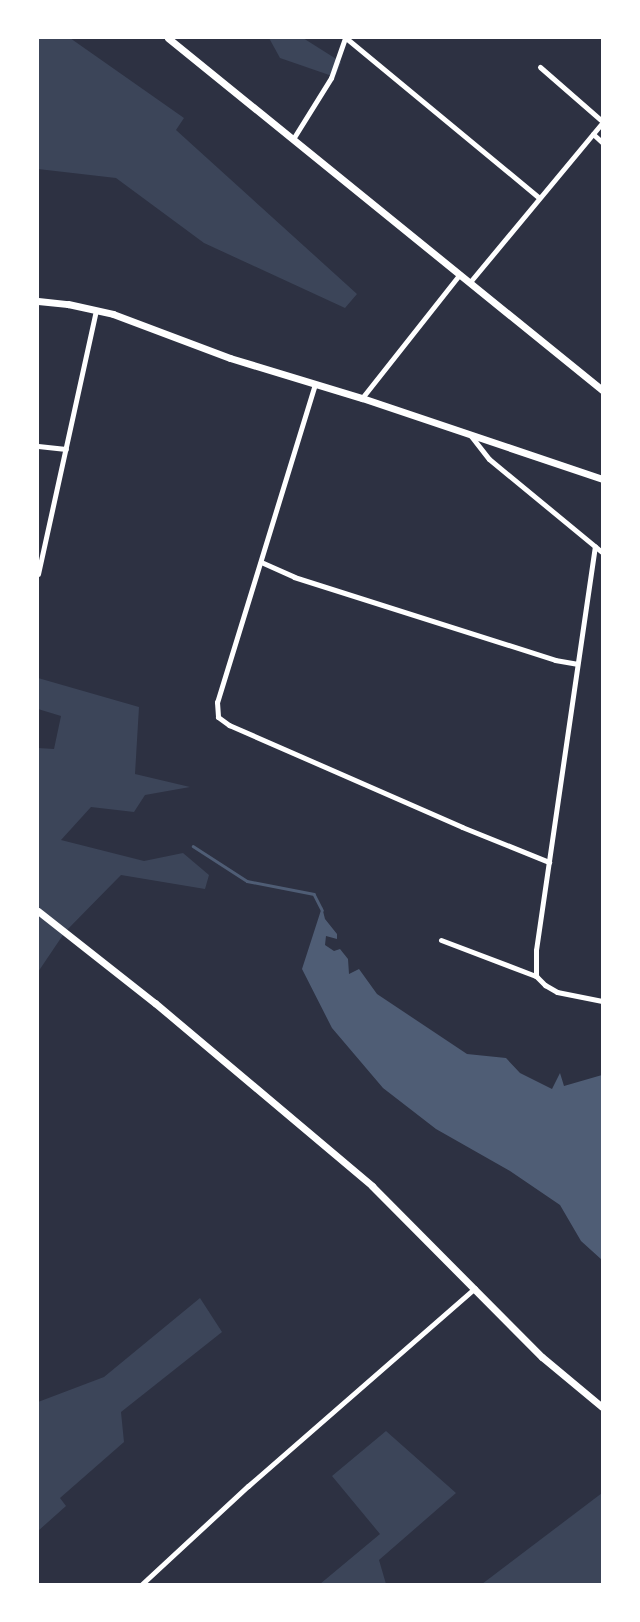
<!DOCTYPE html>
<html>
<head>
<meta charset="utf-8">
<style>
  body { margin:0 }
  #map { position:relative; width:640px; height:1622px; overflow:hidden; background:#2d3142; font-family:Figtree,sans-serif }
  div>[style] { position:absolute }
  .green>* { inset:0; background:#3c4559 }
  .water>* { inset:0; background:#4f5d75 }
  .stream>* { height:2.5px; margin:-1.25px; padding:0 1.25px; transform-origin:1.25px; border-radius:1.25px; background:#4f5d75 }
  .minor>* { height:5px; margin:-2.5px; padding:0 2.5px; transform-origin:2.5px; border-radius:2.5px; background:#fff }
  .tertiary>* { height:7px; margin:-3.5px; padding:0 3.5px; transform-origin:3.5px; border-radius:3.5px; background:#fff }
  span { translate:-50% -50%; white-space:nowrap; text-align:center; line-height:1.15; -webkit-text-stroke:5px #fff; paint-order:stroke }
  .frame { position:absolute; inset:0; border:39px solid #fff; pointer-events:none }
</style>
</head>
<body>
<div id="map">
  <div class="green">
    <div style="clip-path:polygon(38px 38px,70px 38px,184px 118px,176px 130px,357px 294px,345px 308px,204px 243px,116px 178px,38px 169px)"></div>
    <div style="clip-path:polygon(269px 38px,303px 38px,341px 62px,335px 77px,280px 58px)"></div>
    <div style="clip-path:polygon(38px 678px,139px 707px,135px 774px,190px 787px,145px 795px,134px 812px,91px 807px,61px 840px,144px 861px,183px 853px,209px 875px,205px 889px,121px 875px,65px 932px,38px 972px,38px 748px,54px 749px,61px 716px,38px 709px)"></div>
    <div style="clip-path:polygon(200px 1298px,222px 1332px,121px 1412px,124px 1442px,60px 1498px,66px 1506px,38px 1531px,38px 1402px,104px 1377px)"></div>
    <div style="clip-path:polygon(386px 1431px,456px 1493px,379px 1560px,386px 1584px,320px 1584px,380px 1534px,332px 1476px)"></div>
    <div style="clip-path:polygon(602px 1493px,602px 1584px,482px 1584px)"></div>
  </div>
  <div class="water">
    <div style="clip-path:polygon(322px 907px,325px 919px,337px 934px,337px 939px,326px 936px,325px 945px,334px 951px,340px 949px,348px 959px,349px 974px,359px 969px,377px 994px,467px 1054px,506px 1058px,520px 1073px,552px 1089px,560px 1073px,564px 1086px,602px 1075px,602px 1260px,581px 1241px,560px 1205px,510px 1171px,436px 1129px,383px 1088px,332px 1028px,302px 969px)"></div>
  </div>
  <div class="stream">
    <div style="left:193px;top:846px;width:64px;rotate:32.9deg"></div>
    <div style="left:247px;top:881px;width:68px;rotate:11deg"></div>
    <div style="left:314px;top:894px;width:18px;rotate:63deg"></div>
  </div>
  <div class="minor">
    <div style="left:346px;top:38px;width:249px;rotate:39.6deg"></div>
    <div style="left:540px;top:67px;width:82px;rotate:41.1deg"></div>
    <div style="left:593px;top:134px;width:12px;rotate:42deg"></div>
    <div style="left:293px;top:139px;width:72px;rotate:-58.1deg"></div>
    <div style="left:331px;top:78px;width:42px;rotate:-70.7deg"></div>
    <div style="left:470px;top:282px;width:207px;rotate:-50.3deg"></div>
    <div style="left:315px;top:384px;width:333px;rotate:107.1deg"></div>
    <div style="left:217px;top:702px;width:15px;rotate:86deg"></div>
    <div style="left:218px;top:717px;width:14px;rotate:36deg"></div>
    <div style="left:229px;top:725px;width:254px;rotate:23.6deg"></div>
    <div style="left:462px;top:827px;width:94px;rotate:21.9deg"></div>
    <div style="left:362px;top:398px;width:158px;rotate:-51.7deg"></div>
    <div style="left:471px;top:436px;width:29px;rotate:52deg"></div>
    <div style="left:489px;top:459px;width:146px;rotate:39.5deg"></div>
    <div style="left:38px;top:446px;width:28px;rotate:6deg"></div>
    <div style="left:261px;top:562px;width:36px;rotate:24deg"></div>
    <div style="left:294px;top:577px;width:274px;rotate:17.6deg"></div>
    <div style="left:555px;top:660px;width:22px;rotate:10deg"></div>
    <div style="left:38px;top:574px;width:270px;rotate:-77.6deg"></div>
    <div style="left:441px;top:940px;width:102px;rotate:20.8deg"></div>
    <div style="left:536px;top:976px;width:13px;rotate:45deg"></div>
    <div style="left:545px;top:985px;width:14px;rotate:30deg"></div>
    <div style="left:557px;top:992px;width:46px;rotate:11.3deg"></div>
    <div style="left:536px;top:976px;width:26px;rotate:-90deg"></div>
    <div style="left:536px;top:950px;width:408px;rotate:-81.7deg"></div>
    <div style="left:142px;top:1584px;width:144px;rotate:-42.8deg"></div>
    <div style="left:248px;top:1486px;width:301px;rotate:-41.1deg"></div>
  </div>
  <div class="tertiary">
    <div style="left:168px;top:38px;width:559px;rotate:39.04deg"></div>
    <div style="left:38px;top:301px;width:30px;rotate:6deg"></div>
    <div style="left:68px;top:304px;width:46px;rotate:12.5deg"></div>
    <div style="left:113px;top:314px;width:125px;rotate:20.6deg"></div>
    <div style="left:230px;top:358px;width:138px;rotate:16.9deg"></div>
    <div style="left:362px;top:398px;width:253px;rotate:18.6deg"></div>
    <div style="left:38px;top:911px;width:149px;rotate:38.2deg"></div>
    <div style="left:155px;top:1003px;width:284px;rotate:40.1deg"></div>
    <div style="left:372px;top:1186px;width:241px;rotate:45.2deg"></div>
    <div style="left:542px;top:1357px;width:78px;rotate:39.8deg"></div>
  </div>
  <div class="frame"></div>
</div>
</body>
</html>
